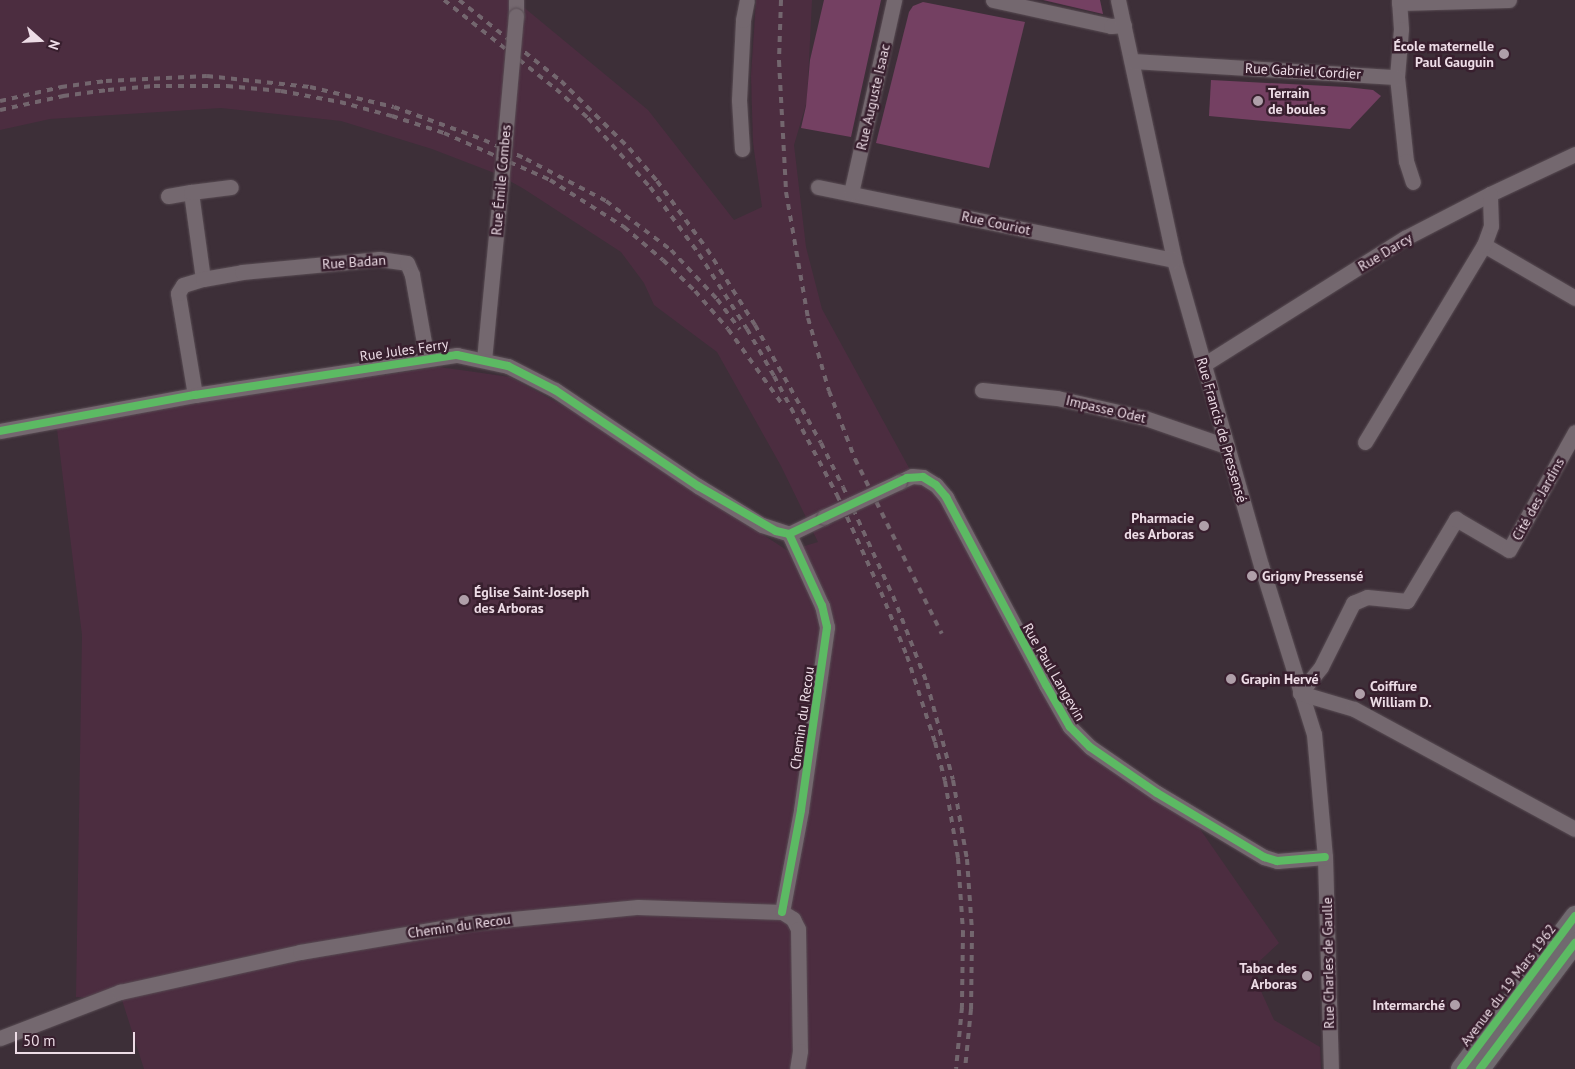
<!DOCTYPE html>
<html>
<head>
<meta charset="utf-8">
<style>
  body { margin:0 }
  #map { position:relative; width:1575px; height:1069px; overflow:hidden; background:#3d2f38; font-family:"PT Sans",sans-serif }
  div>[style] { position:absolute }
  .built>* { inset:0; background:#4c2d40 }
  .green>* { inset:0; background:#744062 }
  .roads { filter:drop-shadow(0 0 1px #584c53) drop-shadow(0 0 1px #584c53) }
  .street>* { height:15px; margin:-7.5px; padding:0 7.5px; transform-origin:7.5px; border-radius:7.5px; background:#74686f }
  .secondary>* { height:20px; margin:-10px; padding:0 10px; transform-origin:10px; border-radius:10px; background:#706a6f }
  .rail>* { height:4px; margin-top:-2px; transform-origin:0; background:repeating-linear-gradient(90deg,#73666e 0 6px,transparent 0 12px) }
  .bridges { filter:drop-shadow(0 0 1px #584c53) drop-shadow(0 0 1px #584c53) }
  .street-bridge>* { height:15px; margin:-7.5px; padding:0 7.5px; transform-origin:7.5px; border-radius:7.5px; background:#74686f }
  .cycleway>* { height:8px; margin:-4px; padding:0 4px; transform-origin:4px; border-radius:4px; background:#5cba63 }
  .dots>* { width:14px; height:14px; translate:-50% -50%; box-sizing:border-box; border:2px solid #381f2e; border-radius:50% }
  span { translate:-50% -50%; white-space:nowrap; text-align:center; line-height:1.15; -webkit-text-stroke:5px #381f2e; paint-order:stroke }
  .poi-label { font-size:14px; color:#eddce6; font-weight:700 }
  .right { translate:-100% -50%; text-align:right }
  .left { translate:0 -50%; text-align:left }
  .street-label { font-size:14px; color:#eddce6 }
  .north { position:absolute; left:15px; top:15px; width:50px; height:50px; -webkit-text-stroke:4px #381f2e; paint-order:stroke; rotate:109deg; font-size:14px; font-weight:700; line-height:20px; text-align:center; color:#eddce6 }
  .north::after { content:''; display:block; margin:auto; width:18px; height:22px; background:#eddce6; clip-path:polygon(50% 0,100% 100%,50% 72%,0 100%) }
  .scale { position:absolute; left:15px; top:1032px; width:120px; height:22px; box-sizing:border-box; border:2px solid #eddce6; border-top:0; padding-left:6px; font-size:15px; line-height:18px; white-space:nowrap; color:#eddce6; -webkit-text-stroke:4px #381f2e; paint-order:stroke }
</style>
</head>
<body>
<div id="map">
  <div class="built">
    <div style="clip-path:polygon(0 0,515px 0,648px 110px,734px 220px,762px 207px,753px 143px,751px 76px,756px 0,812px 0,807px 101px,794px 145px,806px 247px,822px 309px,914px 477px,932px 480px,1075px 734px,1184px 806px,1279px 943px,1251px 969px,1274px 1020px,1320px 1047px,1321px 1069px,144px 1069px,122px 1000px,76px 997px,82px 635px,56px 421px,439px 367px,510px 377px,584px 417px,788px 551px,818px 542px,781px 466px,717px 352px,654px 305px,644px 283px,621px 252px,524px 189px,497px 174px,432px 149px,341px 121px,221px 108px,50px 119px,0 130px)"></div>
  </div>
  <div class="green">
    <div style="clip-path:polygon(824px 0,881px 0,851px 137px,801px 128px,806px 106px,810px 60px)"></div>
    <div style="clip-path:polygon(1043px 0,1100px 0,1103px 14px)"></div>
    <div style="clip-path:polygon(923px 2px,1025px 22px,989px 168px,876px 143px,909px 12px,913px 6px)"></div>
    <div style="clip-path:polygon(1211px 80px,1346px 87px,1373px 90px,1381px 96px,1350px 129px,1209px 116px)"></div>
  </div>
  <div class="roads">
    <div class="street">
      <div style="left:516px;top:0;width:16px;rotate:90deg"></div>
      <div style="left:993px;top:0;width:121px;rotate:12.4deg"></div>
      <div style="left:1111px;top:26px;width:13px;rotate:-4deg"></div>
      <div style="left:1118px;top:0;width:266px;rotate:77.8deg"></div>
      <div style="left:1174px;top:260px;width:317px;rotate:74.1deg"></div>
      <div style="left:1261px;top:565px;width:177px;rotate:72.6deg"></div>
      <div style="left:1314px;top:734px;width:123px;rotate:84.9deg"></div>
      <div style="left:1325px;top:857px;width:212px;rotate:88.4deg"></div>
      <div style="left:1399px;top:0;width:29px;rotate:86deg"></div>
      <div style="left:1401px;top:29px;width:48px;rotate:94.8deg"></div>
      <div style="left:1397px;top:77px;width:84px;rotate:83.9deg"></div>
      <div style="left:1406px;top:161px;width:22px;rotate:72deg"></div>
      <div style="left:1399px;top:3px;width:110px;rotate:-1.6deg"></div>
      <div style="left:1132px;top:61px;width:265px;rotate:3.5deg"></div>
      <div style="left:742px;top:149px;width:49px;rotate:-93.5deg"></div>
      <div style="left:739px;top:100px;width:80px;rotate:-87.1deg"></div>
      <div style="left:743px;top:20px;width:20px;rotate:-79deg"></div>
      <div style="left:818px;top:187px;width:363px;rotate:11.6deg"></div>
      <div style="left:851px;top:193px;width:198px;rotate:-77.4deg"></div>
      <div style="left:168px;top:196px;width:23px;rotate:-10deg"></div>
      <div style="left:1484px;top:245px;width:105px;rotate:30.2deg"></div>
      <div style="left:203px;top:279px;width:88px;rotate:-97.9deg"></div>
      <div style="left:191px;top:192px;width:40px;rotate:-7.1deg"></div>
      <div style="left:484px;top:360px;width:178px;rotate:-84.5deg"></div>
      <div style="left:1203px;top:365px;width:239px;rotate:-32.2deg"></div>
      <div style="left:1405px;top:238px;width:96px;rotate:-27.4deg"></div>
      <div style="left:1490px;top:194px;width:94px;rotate:-25.2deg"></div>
      <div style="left:982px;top:390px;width:75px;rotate:6.1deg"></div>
      <div style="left:1057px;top:398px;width:90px;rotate:12.8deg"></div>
      <div style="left:1145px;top:418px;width:86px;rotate:19.1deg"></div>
      <div style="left:195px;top:395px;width:103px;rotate:-99.5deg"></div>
      <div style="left:178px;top:293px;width:9px;rotate:-58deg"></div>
      <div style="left:183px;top:285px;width:21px;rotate:-17deg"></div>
      <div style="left:203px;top:279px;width:40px;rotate:-10deg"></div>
      <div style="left:242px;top:272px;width:138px;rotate:-5.4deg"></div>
      <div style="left:379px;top:259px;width:28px;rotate:8deg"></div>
      <div style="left:407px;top:263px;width:13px;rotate:67deg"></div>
      <div style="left:412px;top:275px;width:85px;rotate:79.9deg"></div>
      <div style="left:0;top:431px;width:198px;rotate:-10.5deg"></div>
      <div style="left:195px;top:395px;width:265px;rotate:-8.7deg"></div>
      <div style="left:457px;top:355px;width:52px;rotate:12.2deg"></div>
      <div style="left:508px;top:366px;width:53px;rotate:27.1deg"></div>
      <div style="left:555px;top:390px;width:172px;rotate:33.9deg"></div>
      <div style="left:698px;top:486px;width:75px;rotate:31.4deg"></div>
      <div style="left:762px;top:525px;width:28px;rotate:18deg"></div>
      <div style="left:789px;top:534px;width:39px;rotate:-26deg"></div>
      <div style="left:1365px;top:442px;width:230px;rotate:-58.9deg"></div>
      <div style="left:1484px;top:245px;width:20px;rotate:-70deg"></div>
      <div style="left:1491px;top:226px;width:32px;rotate:-92deg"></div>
      <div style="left:899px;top:482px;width:14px;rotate:-25deg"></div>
      <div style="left:912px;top:476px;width:11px;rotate:5deg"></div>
      <div style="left:923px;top:477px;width:15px;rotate:32deg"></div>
      <div style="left:936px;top:485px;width:16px;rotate:50deg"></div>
      <div style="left:946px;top:497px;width:213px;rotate:62deg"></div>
      <div style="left:1046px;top:685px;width:48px;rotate:60.3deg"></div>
      <div style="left:1070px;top:727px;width:28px;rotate:45deg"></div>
      <div style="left:1090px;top:747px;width:81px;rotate:34.5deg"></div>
      <div style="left:1157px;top:793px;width:125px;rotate:30.9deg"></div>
      <div style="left:1264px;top:857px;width:14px;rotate:17deg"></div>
      <div style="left:1277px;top:861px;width:48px;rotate:-4.8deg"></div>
      <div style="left:1300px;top:693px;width:33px;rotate:-51deg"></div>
      <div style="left:1321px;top:667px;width:72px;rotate:-63.4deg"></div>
      <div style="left:1353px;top:603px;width:15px;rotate:-23deg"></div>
      <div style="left:1367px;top:597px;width:40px;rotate:5.7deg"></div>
      <div style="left:1407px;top:601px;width:96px;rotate:-59.1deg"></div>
      <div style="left:1456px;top:519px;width:61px;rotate:30.3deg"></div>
      <div style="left:1509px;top:550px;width:135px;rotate:-60.8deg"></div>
      <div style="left:1300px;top:693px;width:56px;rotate:16.5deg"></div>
      <div style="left:1354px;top:709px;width:251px;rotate:28.5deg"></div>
      <div style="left:782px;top:912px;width:104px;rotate:-79.4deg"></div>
      <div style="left:801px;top:810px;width:185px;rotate:-81.9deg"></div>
      <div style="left:827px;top:627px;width:22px;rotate:-103deg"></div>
      <div style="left:822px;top:606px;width:79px;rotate:-114.6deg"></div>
      <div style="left:0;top:1038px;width:129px;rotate:-21deg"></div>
      <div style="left:120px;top:992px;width:184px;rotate:-12.5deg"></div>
      <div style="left:300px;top:952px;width:173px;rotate:-9.6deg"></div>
      <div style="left:471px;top:923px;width:168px;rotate:-5.5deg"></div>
      <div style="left:638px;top:907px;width:144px;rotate:2deg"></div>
      <div style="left:782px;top:912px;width:13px;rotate:32deg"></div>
      <div style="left:793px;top:919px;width:11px;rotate:63deg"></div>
      <div style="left:798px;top:929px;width:122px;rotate:89.1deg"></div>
      <div style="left:800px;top:1051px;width:18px;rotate:99deg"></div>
    </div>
    <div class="secondary">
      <div style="left:1461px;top:1069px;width:191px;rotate:-53.3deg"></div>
      <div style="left:1480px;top:1069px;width:158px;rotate:-53deg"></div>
    </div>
  </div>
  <div class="rail">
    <div style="left:444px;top:0;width:143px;rotate:38.5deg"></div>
    <div style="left:556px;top:89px;width:43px;rotate:42.2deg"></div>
    <div style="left:588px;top:118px;width:93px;rotate:48.1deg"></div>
    <div style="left:650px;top:187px;width:83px;rotate:53.8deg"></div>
    <div style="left:699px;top:254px;width:89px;rotate:57.4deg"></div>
    <div style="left:747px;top:329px;width:54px;rotate:60.1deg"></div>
    <div style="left:774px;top:376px;width:135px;rotate:62.1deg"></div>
    <div style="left:837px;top:495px;width:107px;rotate:65.6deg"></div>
    <div style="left:881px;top:592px;width:69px;rotate:67.9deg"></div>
    <div style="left:907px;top:656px;width:90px;rotate:72deg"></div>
    <div style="left:935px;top:742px;width:40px;rotate:75.6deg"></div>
    <div style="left:945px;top:781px;width:78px;rotate:80.4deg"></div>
    <div style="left:958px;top:858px;width:73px;rotate:86.1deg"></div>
    <div style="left:963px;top:931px;width:76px;rotate:90.8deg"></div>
    <div style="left:962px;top:1007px;width:62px;rotate:95.5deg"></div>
    <div style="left:459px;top:0;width:130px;rotate:38.5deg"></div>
    <div style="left:561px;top:81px;width:95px;rotate:44.6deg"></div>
    <div style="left:629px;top:148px;width:43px;rotate:49.7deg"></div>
    <div style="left:657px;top:181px;width:84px;rotate:53.7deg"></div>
    <div style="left:707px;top:249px;width:90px;rotate:57.7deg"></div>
    <div style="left:755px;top:325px;width:135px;rotate:60.8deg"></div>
    <div style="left:821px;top:443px;width:49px;rotate:63.4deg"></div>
    <div style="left:843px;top:487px;width:120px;rotate:65.4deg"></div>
    <div style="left:893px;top:596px;width:93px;rotate:68.7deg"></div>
    <div style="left:927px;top:683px;width:100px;rotate:75deg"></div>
    <div style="left:953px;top:780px;width:80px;rotate:80deg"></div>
    <div style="left:967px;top:859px;width:72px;rotate:86deg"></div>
    <div style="left:972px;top:931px;width:78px;rotate:90.7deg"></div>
    <div style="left:971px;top:1009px;width:60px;rotate:95.7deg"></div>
    <div style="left:781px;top:0;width:61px;rotate:91.9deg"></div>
    <div style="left:779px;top:61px;width:131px;rotate:86.9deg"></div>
    <div style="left:786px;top:192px;width:128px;rotate:80.1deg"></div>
    <div style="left:808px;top:318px;width:76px;rotate:74deg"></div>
    <div style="left:829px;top:391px;width:73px;rotate:69.1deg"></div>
    <div style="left:855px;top:459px;width:195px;rotate:63.6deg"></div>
    <div style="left:0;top:101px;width:63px;rotate:-12.9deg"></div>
    <div style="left:61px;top:87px;width:45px;rotate:-7.6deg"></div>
    <div style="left:106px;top:81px;width:101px;rotate:-2.8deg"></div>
    <div style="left:207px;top:76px;width:104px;rotate:6.1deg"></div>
    <div style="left:310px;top:87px;width:86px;rotate:13.4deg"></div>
    <div style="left:394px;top:107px;width:96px;rotate:20.1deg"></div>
    <div style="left:484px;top:140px;width:46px;rotate:24.3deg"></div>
    <div style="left:526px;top:159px;width:90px;rotate:27.7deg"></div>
    <div style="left:606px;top:201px;width:81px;rotate:37deg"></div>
    <div style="left:671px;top:250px;width:67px;rotate:46.8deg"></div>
    <div style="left:717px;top:299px;width:38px;rotate:53deg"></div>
    <div style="left:0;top:110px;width:65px;rotate:-12.5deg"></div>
    <div style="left:63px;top:96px;width:45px;rotate:-7.6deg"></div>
    <div style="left:108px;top:90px;width:46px;rotate:-5deg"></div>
    <div style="left:154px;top:86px;width:73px"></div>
    <div style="left:227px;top:86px;width:54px;rotate:5.3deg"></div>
    <div style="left:281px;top:91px;width:60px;rotate:10.6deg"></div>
    <div style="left:340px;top:102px;width:54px;rotate:15.1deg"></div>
    <div style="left:392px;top:116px;width:55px;rotate:18.1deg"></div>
    <div style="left:444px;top:133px;width:116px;rotate:23.9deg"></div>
    <div style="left:550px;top:180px;width:88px;rotate:32.4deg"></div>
    <div style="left:624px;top:227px;width:51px;rotate:40.2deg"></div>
    <div style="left:663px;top:260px;width:45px;rotate:44.1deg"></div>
    <div style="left:695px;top:291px;width:50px;rotate:49deg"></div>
    <div style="left:728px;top:329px;width:92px;rotate:54.2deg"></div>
  </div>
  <div class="bridges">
    <div class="street-bridge">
      <div style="left:501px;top:183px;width:168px;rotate:-84.9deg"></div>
      <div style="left:824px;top:517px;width:83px;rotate:-25deg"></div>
    </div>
  </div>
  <div class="cycleway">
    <div style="left:0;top:431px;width:198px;rotate:-10.5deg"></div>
    <div style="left:195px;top:395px;width:265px;rotate:-8.7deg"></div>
    <div style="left:457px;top:355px;width:52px;rotate:12.2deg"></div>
    <div style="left:508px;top:366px;width:53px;rotate:27.1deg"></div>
    <div style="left:555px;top:390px;width:172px;rotate:33.9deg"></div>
    <div style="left:698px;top:486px;width:90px;rotate:30deg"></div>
    <div style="left:776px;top:531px;width:13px;rotate:13deg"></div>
    <div style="left:789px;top:534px;width:131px;rotate:-25.4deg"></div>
    <div style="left:907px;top:478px;width:16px;rotate:-4deg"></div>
    <div style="left:923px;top:477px;width:15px;rotate:32deg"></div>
    <div style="left:936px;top:485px;width:16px;rotate:50deg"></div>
    <div style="left:946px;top:497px;width:213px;rotate:62deg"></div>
    <div style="left:1046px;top:685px;width:48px;rotate:60.3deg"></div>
    <div style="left:1070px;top:727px;width:28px;rotate:45deg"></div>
    <div style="left:1090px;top:747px;width:81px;rotate:34.5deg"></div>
    <div style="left:1157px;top:793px;width:125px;rotate:30.9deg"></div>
    <div style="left:1264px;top:857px;width:14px;rotate:17deg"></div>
    <div style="left:1277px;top:861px;width:48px;rotate:-4.8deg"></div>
    <div style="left:782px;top:912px;width:104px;rotate:-79.4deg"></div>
    <div style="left:801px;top:810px;width:185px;rotate:-81.9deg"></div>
    <div style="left:827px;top:627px;width:22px;rotate:-103deg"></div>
    <div style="left:822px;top:606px;width:79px;rotate:-114.6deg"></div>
    <div style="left:1461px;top:1069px;width:191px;rotate:-53.3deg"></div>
    <div style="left:1480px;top:1069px;width:158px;rotate:-53deg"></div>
  </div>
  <div class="dots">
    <div style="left:1504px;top:54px;background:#af9fa9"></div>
    <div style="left:1258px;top:101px;background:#af9fa9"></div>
    <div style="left:1204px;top:526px;background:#af9fa9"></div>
    <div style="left:1252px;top:576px;background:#af9fa9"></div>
    <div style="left:464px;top:600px;background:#af9fa9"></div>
    <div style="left:1231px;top:679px;background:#af9fa9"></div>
    <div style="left:1360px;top:694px;background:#af9fa9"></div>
    <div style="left:1307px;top:976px;background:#af9fa9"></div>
    <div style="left:1455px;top:1005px;background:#af9fa9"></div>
  </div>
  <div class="poi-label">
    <span class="right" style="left:1494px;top:54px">École maternelle<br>Paul Gauguin</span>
    <span class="left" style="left:1268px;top:101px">Terrain<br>de boules</span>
    <span class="right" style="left:1194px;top:526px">Pharmacie<br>des Arboras</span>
    <span class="left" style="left:1262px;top:576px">Grigny Pressensé</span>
    <span class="left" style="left:474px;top:600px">Église Saint-Joseph<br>des Arboras</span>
    <span class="left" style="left:1241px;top:679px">Grapin Hervé</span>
    <span class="left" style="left:1370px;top:694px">Coiffure<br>William D.</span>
    <span class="right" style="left:1297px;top:976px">Tabac des<br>Arboras</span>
    <span class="right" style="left:1445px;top:1005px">Intermarché</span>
  </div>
  <div class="street-label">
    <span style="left:1303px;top:71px;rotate:3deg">Rue Gabriel Cordier</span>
    <span style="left:873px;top:97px;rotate:-77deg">Rue Auguste Isaac</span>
    <span style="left:501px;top:180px;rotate:-85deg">Rue Émile Combes</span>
    <span style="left:996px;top:223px;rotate:12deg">Rue Couriot</span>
    <span style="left:1385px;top:252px;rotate:-31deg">Rue Darcy</span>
    <span style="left:354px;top:262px;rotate:-4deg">Rue Badan</span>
    <span style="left:404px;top:350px;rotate:-8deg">Rue Jules Ferry</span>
    <span style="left:1106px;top:409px;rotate:13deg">Impasse Odet</span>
    <span style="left:1222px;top:430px;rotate:74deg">Rue Francis de Pressensé</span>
    <span style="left:1538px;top:499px;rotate:-61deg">Cité des Jardins</span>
    <span style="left:1054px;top:672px;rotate:60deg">Rue Paul Langevin</span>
    <span style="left:802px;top:718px;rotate:-82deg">Chemin du Recou</span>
    <span style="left:459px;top:926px;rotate:-8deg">Chemin du Recou</span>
    <span style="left:1328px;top:963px;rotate:-91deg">Rue Charles de Gaulle</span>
    <span style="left:1508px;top:985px;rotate:-53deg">Avenue du 19 Mars 1962</span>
  </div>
  <div class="north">N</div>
  <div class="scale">50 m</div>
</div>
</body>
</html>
